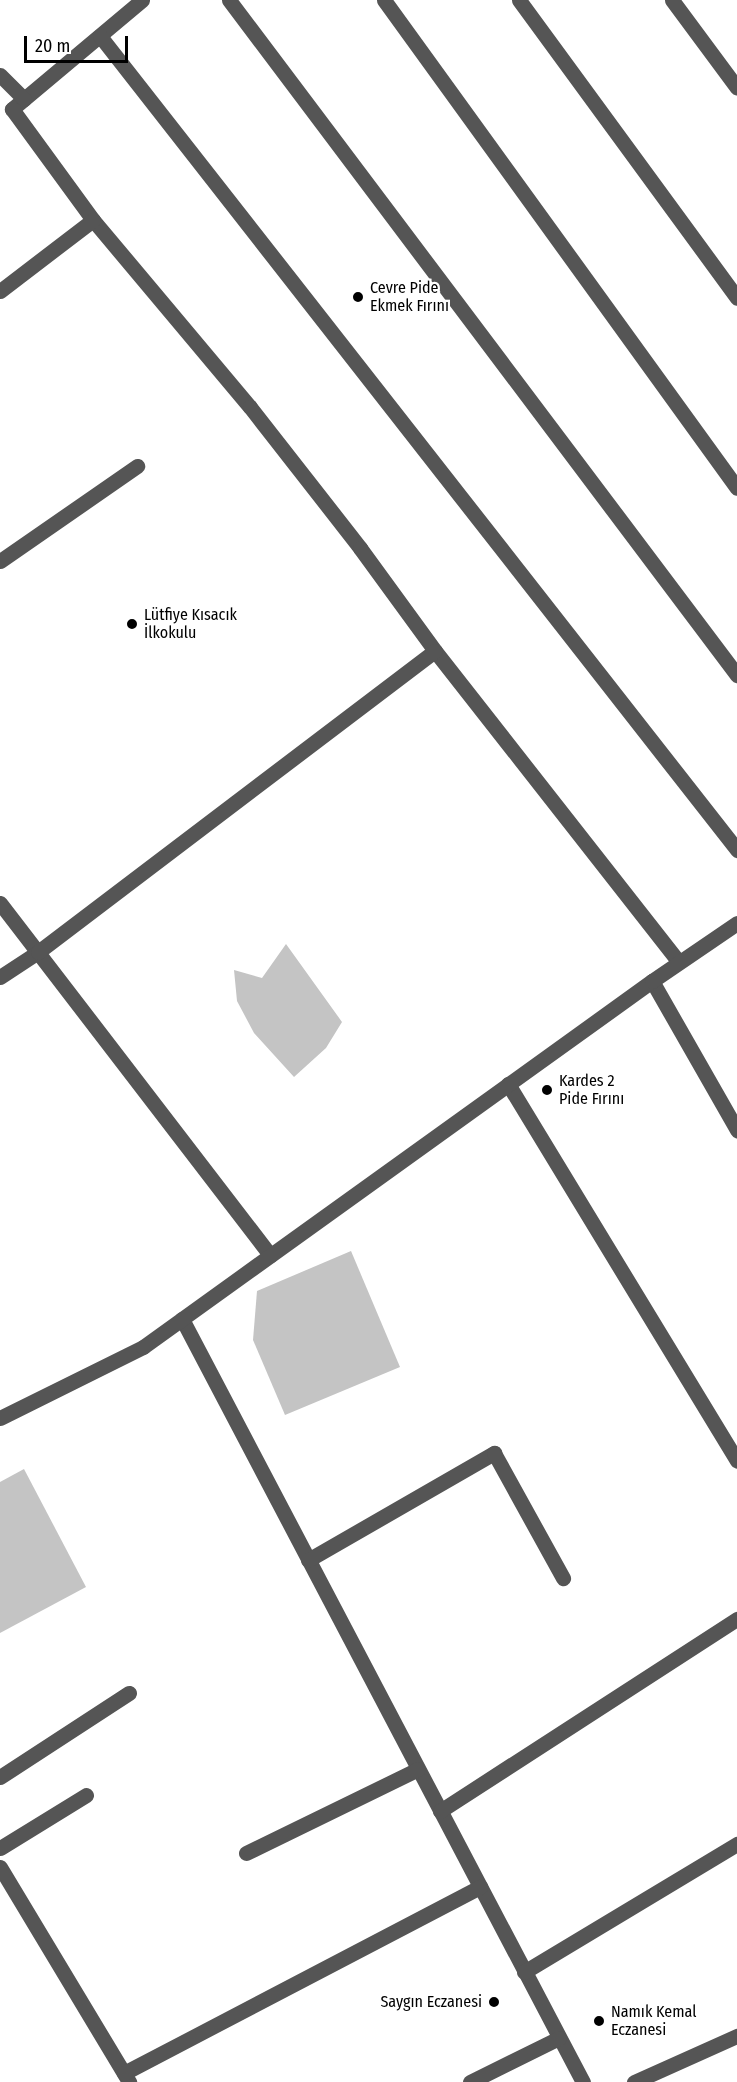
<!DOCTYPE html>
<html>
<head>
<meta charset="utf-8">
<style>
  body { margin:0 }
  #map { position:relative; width:737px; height:2082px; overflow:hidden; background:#fff; font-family:"Fira Sans Condensed",sans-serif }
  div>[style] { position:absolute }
  .building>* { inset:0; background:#c4c4c4 }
  .minor>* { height:15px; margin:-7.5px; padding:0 7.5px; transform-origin:7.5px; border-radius:7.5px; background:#555 }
  .dots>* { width:16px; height:16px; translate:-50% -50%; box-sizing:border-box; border:3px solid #fff; border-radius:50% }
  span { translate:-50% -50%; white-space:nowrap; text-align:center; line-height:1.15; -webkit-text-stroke:4.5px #fff; paint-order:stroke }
  .poi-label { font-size:16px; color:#000 }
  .left { translate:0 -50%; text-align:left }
  .right { translate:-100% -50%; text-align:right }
  .scale { position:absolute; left:24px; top:36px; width:104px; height:27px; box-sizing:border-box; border:3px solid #000; border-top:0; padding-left:8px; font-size:18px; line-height:21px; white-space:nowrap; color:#000; -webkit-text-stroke:4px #fff; paint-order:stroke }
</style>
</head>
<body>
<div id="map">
  <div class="building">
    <div style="clip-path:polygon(286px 944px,342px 1022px,326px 1048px,294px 1077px,254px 1033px,237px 1001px,234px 970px,262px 978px)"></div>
    <div style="clip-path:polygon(351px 1251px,400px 1367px,285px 1415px,253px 1340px,257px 1291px)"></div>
    <div style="clip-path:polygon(24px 1469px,86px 1587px,0 1633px,0 1482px)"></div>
  </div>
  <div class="minor">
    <div style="left:142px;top:0;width:170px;rotate:140deg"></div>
    <div style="left:12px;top:109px;width:137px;rotate:53.9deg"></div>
    <div style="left:93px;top:220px;width:244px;rotate:50deg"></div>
    <div style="left:250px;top:407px;width:179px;rotate:52deg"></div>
    <div style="left:360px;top:548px;width:127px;rotate:53.9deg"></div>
    <div style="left:435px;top:651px;width:395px;rotate:51.9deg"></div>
    <div style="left:229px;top:0;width:845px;rotate:53.04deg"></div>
    <div style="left:384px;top:0;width:602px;rotate:54.12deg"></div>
    <div style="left:519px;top:0;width:369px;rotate:53.8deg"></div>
    <div style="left:672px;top:0;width:109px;rotate:53.5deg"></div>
    <div style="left:100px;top:36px;width:1034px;rotate:51.95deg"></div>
    <div style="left:0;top:75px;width:34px;rotate:45deg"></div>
    <div style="left:0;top:291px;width:117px;rotate:-37.4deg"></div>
    <div style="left:0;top:561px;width:167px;rotate:-34.7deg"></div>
    <div style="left:0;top:903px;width:444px;rotate:52.5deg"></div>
    <div style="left:0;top:977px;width:45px;rotate:-33.3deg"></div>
    <div style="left:38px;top:952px;width:498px;rotate:-37.2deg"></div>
    <div style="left:652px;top:981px;width:172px;rotate:60.3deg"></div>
    <div style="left:508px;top:1084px;width:441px;rotate:58.7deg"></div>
    <div style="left:182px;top:1319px;width:862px;rotate:62.28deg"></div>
    <div style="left:0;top:1418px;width:160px;rotate:-26.4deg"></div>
    <div style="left:143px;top:1347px;width:627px;rotate:-35.72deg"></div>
    <div style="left:652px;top:981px;width:103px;rotate:-34.3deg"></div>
    <div style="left:308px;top:1560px;width:215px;rotate:-29.9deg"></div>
    <div style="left:494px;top:1453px;width:143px;rotate:61.1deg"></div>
    <div style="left:0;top:1777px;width:154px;rotate:-33.1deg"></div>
    <div style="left:440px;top:1811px;width:354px;rotate:-32.9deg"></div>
    <div style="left:0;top:1848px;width:101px;rotate:-31.6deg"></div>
    <div style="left:246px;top:1853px;width:191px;rotate:-26deg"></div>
    <div style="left:0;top:1867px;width:251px;rotate:59deg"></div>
    <div style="left:524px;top:1972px;width:249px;rotate:-31deg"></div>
    <div style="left:124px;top:2073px;width:402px;rotate:-27.6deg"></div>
    <div style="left:470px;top:2082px;width:99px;rotate:-26.3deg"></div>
    <div style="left:634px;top:2082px;width:113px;rotate:-24.1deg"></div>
  </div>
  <div class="dots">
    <div style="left:358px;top:297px;background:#000"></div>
    <div style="left:132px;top:624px;background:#000"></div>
    <div style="left:547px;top:1090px;background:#000"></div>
    <div style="left:494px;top:2002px;background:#000"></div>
    <div style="left:599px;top:2021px;background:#000"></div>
  </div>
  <div class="poi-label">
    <span class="left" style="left:370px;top:297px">Cevre Pide<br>Ekmek Fırını</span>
    <span class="left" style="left:144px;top:624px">Lütfiye Kısacık<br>İlkokulu</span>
    <span class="left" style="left:559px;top:1090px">Kardes 2<br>Pide Fırını</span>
    <span class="right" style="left:482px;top:2002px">Saygın Eczanesi</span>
    <span class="left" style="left:611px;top:2021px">Namık Kemal<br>Eczanesi</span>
  </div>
  <div class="scale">20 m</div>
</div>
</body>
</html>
